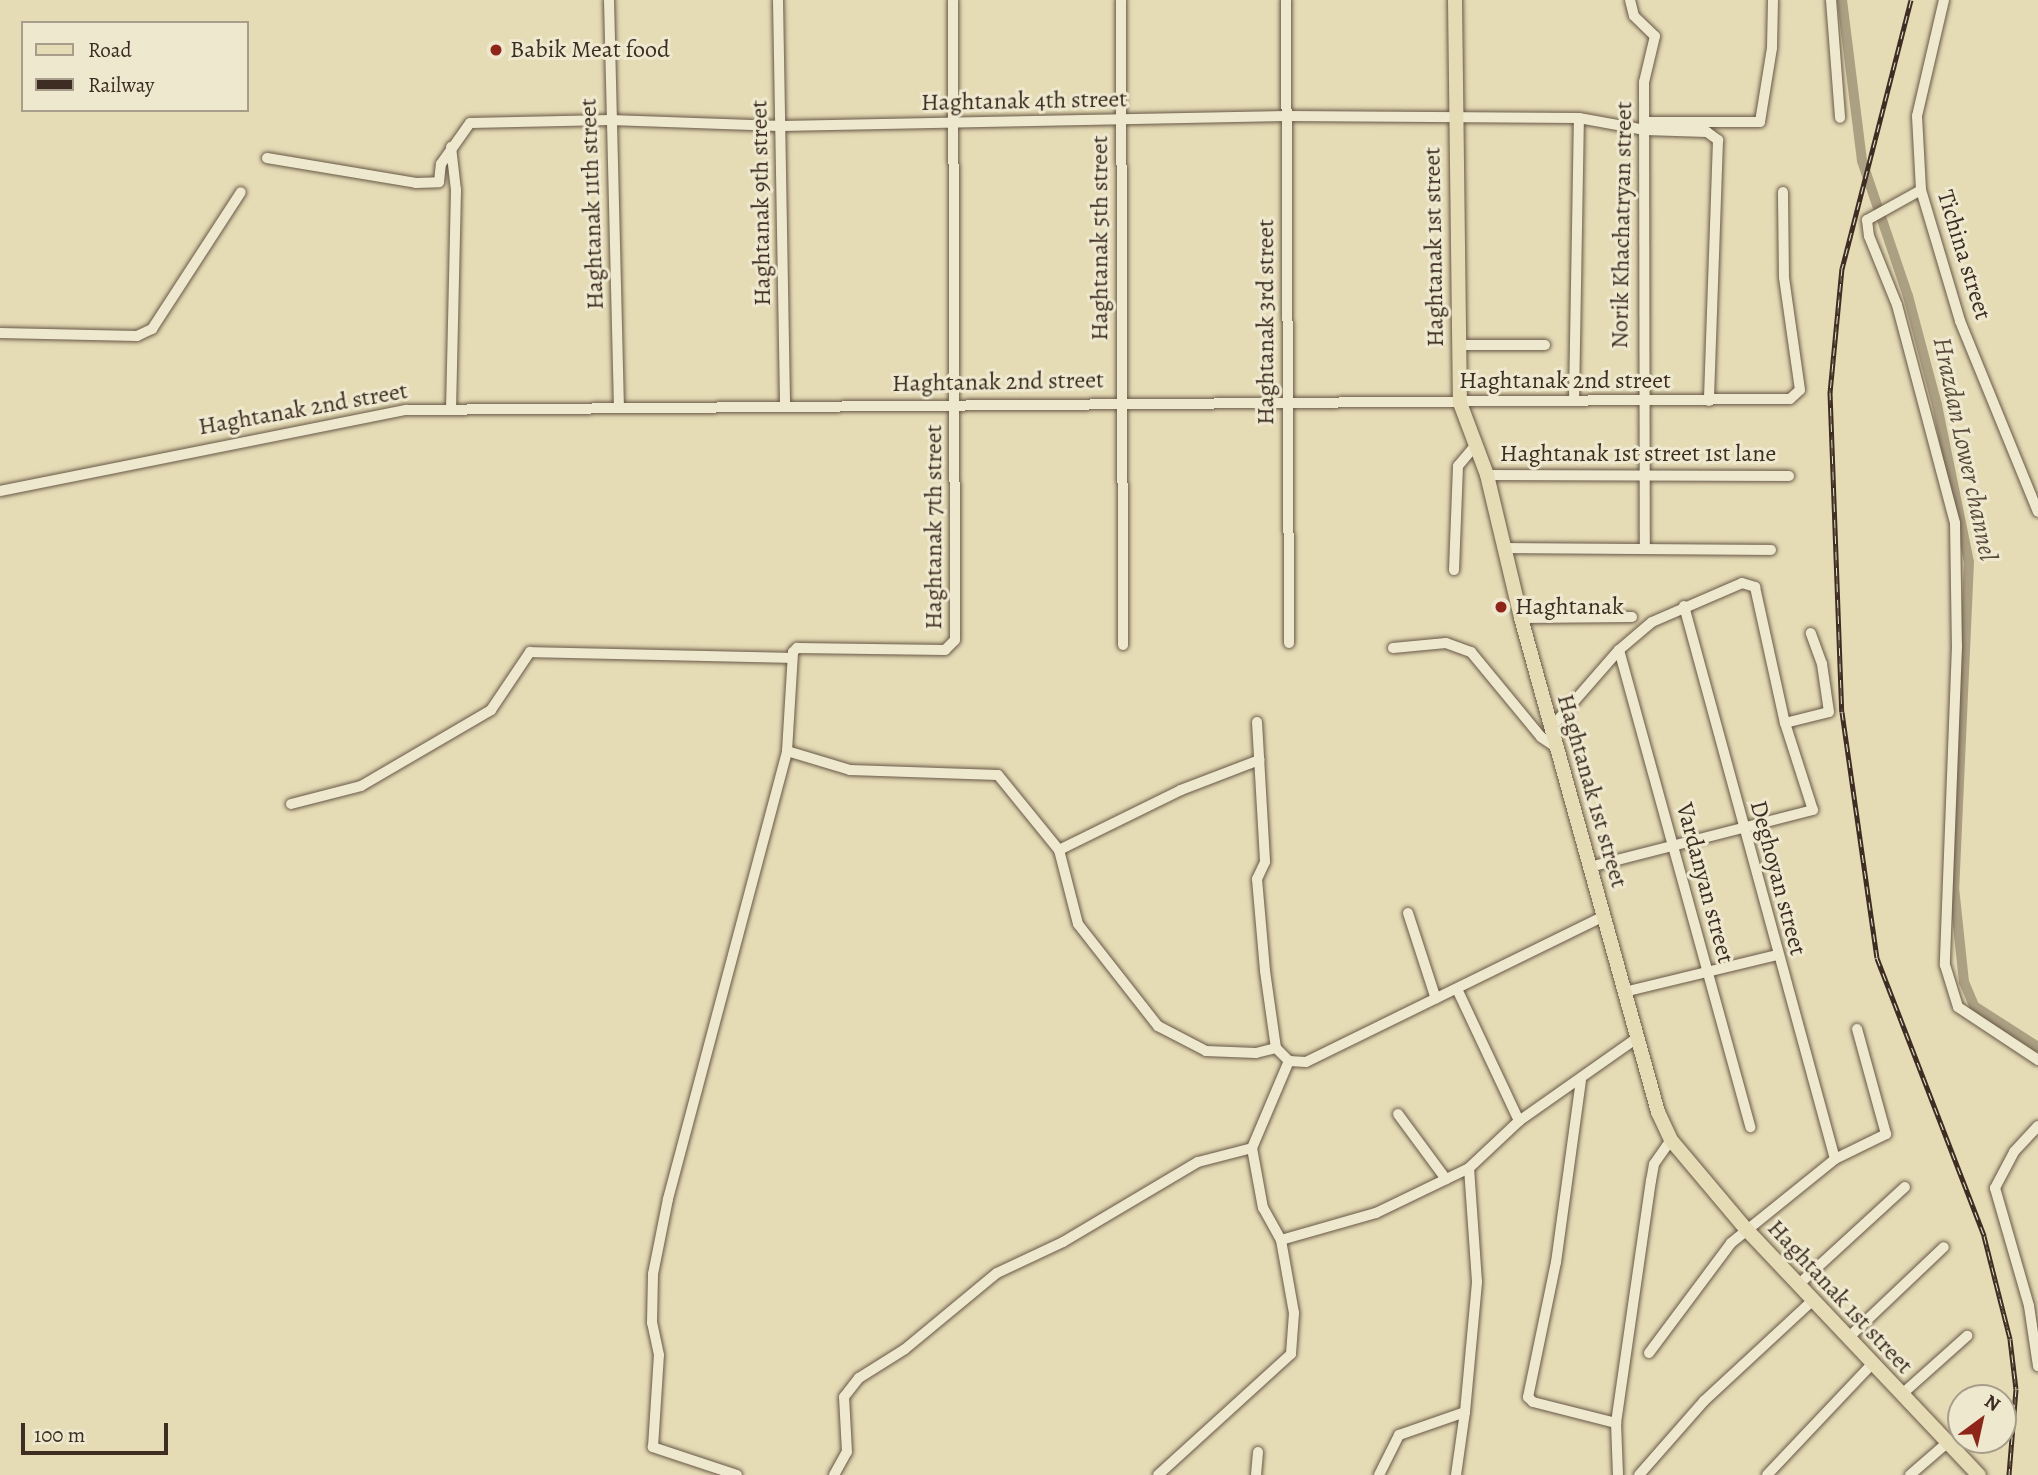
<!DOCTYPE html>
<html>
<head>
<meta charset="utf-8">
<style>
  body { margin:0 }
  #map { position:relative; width:2038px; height:1475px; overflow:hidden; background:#e5dbb5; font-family:Alegreya,serif }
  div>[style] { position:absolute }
  .canal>* { height:10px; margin:-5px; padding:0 5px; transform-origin:5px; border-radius:5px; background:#aca083 }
  .roads { filter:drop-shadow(0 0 2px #685847) drop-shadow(0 0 2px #685847) }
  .minor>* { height:10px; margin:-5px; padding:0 5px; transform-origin:5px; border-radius:5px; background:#eee8cf }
  .major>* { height:14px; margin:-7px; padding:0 7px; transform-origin:7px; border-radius:7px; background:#e5dbb5 }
  .rail>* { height:5px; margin-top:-2.5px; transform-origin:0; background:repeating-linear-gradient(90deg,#eee8cf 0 8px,#3e2d22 0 16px); box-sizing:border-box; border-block:2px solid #3e2d22 }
  .dots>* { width:19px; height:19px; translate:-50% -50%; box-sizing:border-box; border:4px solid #eee8cf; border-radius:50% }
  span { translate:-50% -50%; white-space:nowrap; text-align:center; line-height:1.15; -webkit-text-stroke:6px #eee8cf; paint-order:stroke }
  .poi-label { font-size:24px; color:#3e2d22 }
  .left { translate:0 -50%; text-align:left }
  .street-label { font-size:24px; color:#3e2d22 }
  .water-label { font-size:26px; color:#5a4a3a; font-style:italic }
  .legend { position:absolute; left:21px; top:21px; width:228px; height:91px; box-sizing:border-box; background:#eee8cf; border:2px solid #a89d8a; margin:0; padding:9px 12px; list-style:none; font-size:21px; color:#3e2d22 }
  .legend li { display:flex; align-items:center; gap:14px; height:35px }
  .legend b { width:35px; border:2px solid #a89d8a }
  .north { position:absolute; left:1947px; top:1384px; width:70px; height:70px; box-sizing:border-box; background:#eee8cf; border:2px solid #a89d8a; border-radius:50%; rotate:33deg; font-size:19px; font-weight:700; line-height:28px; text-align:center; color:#3e2d22 }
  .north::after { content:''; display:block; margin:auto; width:24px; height:32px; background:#8f2418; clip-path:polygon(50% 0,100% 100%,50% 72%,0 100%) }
  .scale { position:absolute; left:21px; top:1423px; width:147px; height:32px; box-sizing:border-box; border:4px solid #3e2d22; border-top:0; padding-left:9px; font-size:21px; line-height:24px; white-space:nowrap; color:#3e2d22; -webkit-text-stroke:5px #eee8cf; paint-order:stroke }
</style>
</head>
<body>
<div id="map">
  <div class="canal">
    <div style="left:1842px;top:0;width:162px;rotate:82.9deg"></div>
    <div style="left:1862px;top:161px;width:143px;rotate:71.2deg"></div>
    <div style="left:1908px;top:296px;width:113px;rotate:75.1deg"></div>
    <div style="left:1937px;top:405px;width:160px;rotate:78.5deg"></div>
    <div style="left:1969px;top:562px;width:325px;rotate:92.6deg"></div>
    <div style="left:1954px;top:887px;width:96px;rotate:84deg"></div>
    <div style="left:1964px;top:982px;width:26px;rotate:67deg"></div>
    <div style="left:1974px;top:1006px;width:76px;rotate:32.6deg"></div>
  </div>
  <div class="roads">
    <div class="minor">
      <div style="left:609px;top:0;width:407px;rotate:88.6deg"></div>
      <div style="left:778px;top:0;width:405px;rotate:89deg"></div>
      <div style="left:1121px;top:0;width:645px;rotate:89.82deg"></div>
      <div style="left:1286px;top:0;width:643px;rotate:89.73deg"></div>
      <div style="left:1630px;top:0;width:16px;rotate:76deg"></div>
      <div style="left:1634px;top:16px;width:29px;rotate:44deg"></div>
      <div style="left:1655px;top:36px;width:47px;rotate:103.4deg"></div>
      <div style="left:1644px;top:82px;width:465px;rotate:89.9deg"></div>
      <div style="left:1831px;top:0;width:118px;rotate:85.6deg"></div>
      <div style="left:1944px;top:0;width:119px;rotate:103.1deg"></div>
      <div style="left:1917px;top:116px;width:74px;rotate:86.9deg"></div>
      <div style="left:1921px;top:190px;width:137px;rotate:73.4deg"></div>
      <div style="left:1960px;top:321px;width:206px;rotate:67.8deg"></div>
      <div style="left:1645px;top:122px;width:115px"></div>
      <div style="left:1760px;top:122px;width:75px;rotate:-80.8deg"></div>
      <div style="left:1772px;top:48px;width:48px;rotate:-88.8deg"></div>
      <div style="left:451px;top:147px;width:43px;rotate:83.4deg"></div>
      <div style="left:456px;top:190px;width:219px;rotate:91.3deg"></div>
      <div style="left:267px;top:158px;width:151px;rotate:9.5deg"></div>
      <div style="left:416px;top:183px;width:23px;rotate:-2deg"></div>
      <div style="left:439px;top:182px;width:18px;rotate:-84deg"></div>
      <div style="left:441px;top:164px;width:50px;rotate:-54.7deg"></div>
      <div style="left:470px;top:123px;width:140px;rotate:-1.2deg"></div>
      <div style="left:610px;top:120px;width:171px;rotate:2deg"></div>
      <div style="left:781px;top:126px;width:505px;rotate:-1.13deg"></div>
      <div style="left:1286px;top:116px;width:293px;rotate:0.4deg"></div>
      <div style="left:1579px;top:118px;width:67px;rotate:10.3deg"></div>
      <div style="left:1645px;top:130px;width:62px;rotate:1.8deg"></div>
      <div style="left:1707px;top:132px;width:14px;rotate:36deg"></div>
      <div style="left:1718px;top:140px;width:261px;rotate:92deg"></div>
      <div style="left:1921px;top:190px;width:62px;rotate:150.9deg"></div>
      <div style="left:1867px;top:220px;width:16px;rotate:83deg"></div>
      <div style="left:1869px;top:236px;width:74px;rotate:67.9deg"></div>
      <div style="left:1897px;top:305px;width:226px;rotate:75.1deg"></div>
      <div style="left:1955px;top:523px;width:123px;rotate:89.1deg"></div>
      <div style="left:1957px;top:646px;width:319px;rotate:92.2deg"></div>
      <div style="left:1945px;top:965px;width:44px;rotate:72.8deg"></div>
      <div style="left:1958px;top:1007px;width:96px;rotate:33.5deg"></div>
      <div style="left:0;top:333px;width:137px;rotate:1.3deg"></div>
      <div style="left:137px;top:336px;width:17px;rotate:-25deg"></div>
      <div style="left:152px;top:329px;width:163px;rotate:-57deg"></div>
      <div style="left:1459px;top:345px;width:86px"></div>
      <div style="left:1574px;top:400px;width:282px;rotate:-89deg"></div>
      <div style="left:1487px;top:475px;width:302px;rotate:0.2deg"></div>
      <div style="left:0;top:491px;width:414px;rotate:-11.3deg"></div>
      <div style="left:406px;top:410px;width:1384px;rotate:-0.46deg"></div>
      <div style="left:1790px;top:399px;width:13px;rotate:-42deg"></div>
      <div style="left:1800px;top:390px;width:114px;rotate:-98.1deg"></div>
      <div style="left:1784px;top:277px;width:85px;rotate:-90.7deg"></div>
      <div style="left:1503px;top:548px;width:268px;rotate:0.4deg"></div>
      <div style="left:1454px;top:570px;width:104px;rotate:-87.8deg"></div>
      <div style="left:1458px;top:466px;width:25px;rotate:-50deg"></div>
      <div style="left:1684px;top:606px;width:573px;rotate:74.73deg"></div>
      <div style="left:1521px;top:618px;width:111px;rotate:-0.5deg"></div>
      <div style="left:1393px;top:648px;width:53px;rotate:-5.4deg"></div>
      <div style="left:1446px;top:643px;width:27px;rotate:20deg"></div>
      <div style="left:1471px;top:652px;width:110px;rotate:50.5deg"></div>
      <div style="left:1541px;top:737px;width:18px;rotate:34deg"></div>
      <div style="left:1619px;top:650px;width:495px;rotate:74.6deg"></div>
      <div style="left:1257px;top:722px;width:140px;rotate:86.7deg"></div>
      <div style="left:1265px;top:862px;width:19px;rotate:115deg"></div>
      <div style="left:1257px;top:879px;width:92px;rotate:85deg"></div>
      <div style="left:1265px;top:971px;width:78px;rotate:81.9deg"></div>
      <div style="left:1276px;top:1048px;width:18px;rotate:45deg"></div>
      <div style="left:1289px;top:1061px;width:17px;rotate:3deg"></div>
      <div style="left:1306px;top:1062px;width:332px;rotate:-26.1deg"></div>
      <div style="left:1785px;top:723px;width:45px;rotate:-14deg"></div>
      <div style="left:1829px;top:712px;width:49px;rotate:-98.3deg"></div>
      <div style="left:1822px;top:664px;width:33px;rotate:-110deg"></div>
      <div style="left:1550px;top:729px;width:105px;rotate:-48.9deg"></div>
      <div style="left:1619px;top:650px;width:43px;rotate:-40.3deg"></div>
      <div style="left:1652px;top:622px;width:98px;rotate:-23.4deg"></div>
      <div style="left:1742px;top:583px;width:14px;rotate:17deg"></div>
      <div style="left:1755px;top:587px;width:139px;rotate:77.6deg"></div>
      <div style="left:1785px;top:723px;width:91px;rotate:72.2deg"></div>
      <div style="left:1813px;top:810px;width:230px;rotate:165.7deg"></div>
      <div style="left:787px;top:751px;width:66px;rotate:16.8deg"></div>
      <div style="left:850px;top:770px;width:148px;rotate:1.9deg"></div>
      <div style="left:998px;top:775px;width:97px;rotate:50.9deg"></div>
      <div style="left:1059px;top:850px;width:76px;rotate:75.6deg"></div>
      <div style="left:1078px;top:924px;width:130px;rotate:51.9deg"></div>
      <div style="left:1158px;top:1026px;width:54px;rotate:27.5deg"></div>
      <div style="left:1206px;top:1051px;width:50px;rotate:2.3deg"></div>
      <div style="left:1256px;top:1053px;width:21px;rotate:-14deg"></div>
      <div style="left:291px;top:804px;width:72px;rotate:-14.4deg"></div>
      <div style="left:361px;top:786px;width:151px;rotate:-30.3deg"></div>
      <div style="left:491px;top:710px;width:70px;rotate:-56.1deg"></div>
      <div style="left:530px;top:652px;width:261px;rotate:1.3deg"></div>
      <div style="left:1059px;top:850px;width:136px;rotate:-26.2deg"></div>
      <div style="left:1181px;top:790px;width:84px;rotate:-21deg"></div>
      <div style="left:1408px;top:913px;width:90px;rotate:72deg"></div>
      <div style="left:1457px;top:989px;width:146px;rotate:64.8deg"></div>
      <div style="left:1624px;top:992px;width:157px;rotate:-13.6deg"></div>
      <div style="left:1581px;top:1080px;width:184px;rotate:97.8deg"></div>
      <div style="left:1556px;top:1262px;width:138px;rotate:101.7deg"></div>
      <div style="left:1528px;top:1397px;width:7px;rotate:45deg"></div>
      <div style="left:1533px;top:1402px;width:86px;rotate:14.2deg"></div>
      <div style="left:1398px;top:1114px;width:81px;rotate:53.6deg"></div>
      <div style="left:2038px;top:1126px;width:35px;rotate:133deg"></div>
      <div style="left:2014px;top:1152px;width:41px;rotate:117.8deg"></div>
      <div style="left:1995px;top:1188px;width:123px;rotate:73.9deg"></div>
      <div style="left:2029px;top:1306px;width:61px;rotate:81.5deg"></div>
      <div style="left:1281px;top:1240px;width:99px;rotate:-15.9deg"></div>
      <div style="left:1376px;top:1213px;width:103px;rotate:-25.8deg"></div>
      <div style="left:1469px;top:1168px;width:69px;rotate:-43.2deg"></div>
      <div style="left:1519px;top:1121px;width:144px;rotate:-35.1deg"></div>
      <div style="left:1798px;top:1285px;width:145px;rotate:-42.5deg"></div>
      <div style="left:1848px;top:1338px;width:132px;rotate:-43.5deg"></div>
      <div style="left:1649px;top:1353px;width:137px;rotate:-53.3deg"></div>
      <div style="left:1731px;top:1243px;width:134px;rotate:-38.9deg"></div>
      <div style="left:1835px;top:1159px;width:57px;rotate:-26.1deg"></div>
      <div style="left:1886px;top:1134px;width:109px;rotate:-105.4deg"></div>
      <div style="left:1901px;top:1395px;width:89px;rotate:-41.8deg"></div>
      <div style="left:737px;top:1475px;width:89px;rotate:-161.6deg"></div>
      <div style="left:653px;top:1447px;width:92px;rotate:-86.3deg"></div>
      <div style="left:659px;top:1355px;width:33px;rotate:-102deg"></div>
      <div style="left:652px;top:1323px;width:49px;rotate:-88.8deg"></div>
      <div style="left:653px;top:1274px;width:76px;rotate:-78.7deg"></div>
      <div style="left:668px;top:1199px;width:464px;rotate:-75.1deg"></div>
      <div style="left:787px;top:751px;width:99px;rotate:-86.5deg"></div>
      <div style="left:793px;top:652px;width:6px;rotate:-45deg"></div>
      <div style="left:797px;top:648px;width:148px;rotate:0.8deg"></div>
      <div style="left:945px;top:650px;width:14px;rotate:-45deg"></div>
      <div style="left:955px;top:640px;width:640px;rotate:-90.18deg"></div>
      <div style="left:834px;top:1475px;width:26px;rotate:-61deg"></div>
      <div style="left:847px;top:1452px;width:55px;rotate:-93.1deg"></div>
      <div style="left:844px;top:1397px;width:24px;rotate:-52deg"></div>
      <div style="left:859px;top:1378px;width:54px;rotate:-32.2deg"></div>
      <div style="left:905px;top:1349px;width:119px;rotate:-39.6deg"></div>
      <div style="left:997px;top:1273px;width:73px;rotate:-25.2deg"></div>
      <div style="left:1063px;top:1242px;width:157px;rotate:-30.7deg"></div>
      <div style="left:1198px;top:1162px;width:56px;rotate:-14.5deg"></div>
      <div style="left:1158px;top:1475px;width:180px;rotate:-42.3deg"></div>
      <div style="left:1291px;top:1354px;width:41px;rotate:-85.8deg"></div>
      <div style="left:1294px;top:1313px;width:74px;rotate:-100.1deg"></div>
      <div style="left:1281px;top:1240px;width:37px;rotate:-119deg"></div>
      <div style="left:1263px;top:1208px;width:61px;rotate:-100.4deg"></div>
      <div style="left:1252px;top:1148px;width:95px;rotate:-67deg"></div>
      <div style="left:1256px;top:1475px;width:23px;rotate:-85deg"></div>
      <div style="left:1379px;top:1475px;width:45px;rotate:-63.4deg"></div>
      <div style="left:1399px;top:1435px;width:70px;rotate:-19.2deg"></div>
      <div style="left:1465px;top:1412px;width:131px;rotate:-84.7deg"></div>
      <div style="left:1477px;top:1282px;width:114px;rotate:-94deg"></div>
      <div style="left:1456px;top:1475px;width:64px;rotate:-81.9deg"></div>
      <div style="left:1618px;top:1475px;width:52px;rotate:-92.2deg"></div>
      <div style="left:1616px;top:1423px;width:245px;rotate:-81.8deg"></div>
      <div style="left:1651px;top:1181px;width:17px;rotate:-80deg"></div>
      <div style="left:1654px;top:1164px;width:29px;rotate:-55deg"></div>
      <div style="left:1639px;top:1475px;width:98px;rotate:-48.7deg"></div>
      <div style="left:1704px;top:1401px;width:147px;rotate:-42.8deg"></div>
      <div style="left:1767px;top:1475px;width:153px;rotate:-46.6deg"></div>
      <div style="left:1910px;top:1475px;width:49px;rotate:-40.9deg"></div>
    </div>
    <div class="major">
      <div style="left:1455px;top:0;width:403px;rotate:89.3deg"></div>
      <div style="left:1460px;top:403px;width:77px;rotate:69.4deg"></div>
      <div style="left:1487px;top:475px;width:147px;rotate:76.6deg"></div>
      <div style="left:1521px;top:618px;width:513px;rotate:74.5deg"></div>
      <div style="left:1658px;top:1112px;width:31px;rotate:65deg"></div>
      <div style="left:1671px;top:1140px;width:116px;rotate:49.9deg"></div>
      <div style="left:1746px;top:1229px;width:339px;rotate:46.6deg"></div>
    </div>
  </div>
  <div class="rail">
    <div style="left:1911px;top:0;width:277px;rotate:104.4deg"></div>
    <div style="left:1842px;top:268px;width:125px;rotate:95.5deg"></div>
    <div style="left:1830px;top:392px;width:320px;rotate:87.9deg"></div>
    <div style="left:1842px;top:712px;width:248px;rotate:81.9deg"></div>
    <div style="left:1877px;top:958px;width:298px;rotate:68.9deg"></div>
    <div style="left:1984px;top:1236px;width:106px;rotate:75.8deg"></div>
    <div style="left:2010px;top:1339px;width:50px;rotate:83.2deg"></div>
    <div style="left:2016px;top:1389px;width:86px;rotate:94.7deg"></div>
  </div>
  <div class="dots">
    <div style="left:496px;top:50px;background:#8f2418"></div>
    <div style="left:1501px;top:607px;background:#8f2418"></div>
  </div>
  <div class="poi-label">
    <span class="left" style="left:510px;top:50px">Babik Meat food</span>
    <span class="left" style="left:1515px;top:607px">Haghtanak</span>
  </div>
  <div class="street-label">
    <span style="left:1024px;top:101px;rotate:-1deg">Haghtanak 4th street</span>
    <span style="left:761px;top:203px;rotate:-91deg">Haghtanak 9th street</span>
    <span style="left:592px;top:204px;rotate:-92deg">Haghtanak 11th street</span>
    <span style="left:1622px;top:225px;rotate:-89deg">Norik Khachatryan street</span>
    <span style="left:1100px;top:238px;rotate:-90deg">Haghtanak 5th street</span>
    <span style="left:1434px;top:247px;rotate:-91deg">Haghtanak 1st street</span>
    <span style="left:1964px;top:255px;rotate:73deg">Tichina street</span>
    <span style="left:1266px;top:322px;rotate:-90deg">Haghtanak 3rd street</span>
    <span style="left:1565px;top:381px">Haghtanak 2nd street</span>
    <span style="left:998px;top:382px;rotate:-1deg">Haghtanak 2nd street</span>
    <span style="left:303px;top:409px;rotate:-10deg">Haghtanak 2nd street</span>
    <span style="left:1638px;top:454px">Haghtanak 1st street 1st lane</span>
    <span style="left:934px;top:527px;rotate:-90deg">Haghtanak 7th street</span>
    <span style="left:1592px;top:791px;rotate:74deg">Haghtanak 1st street</span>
    <span style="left:1778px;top:878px;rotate:75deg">Deghoyan street</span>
    <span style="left:1705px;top:883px;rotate:75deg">Vardanyan street</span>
    <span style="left:1840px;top:1297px;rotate:47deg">Haghtanak 1st street</span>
  </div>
  <div class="water-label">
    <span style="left:1965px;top:449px;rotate:78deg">Hrazdan Lower channel</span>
  </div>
  <ul class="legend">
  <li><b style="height:9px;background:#e5dbb5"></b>Road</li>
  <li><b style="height:9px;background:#3e2d22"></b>Railway</li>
  </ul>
  <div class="north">N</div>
  <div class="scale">100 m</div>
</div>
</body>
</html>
